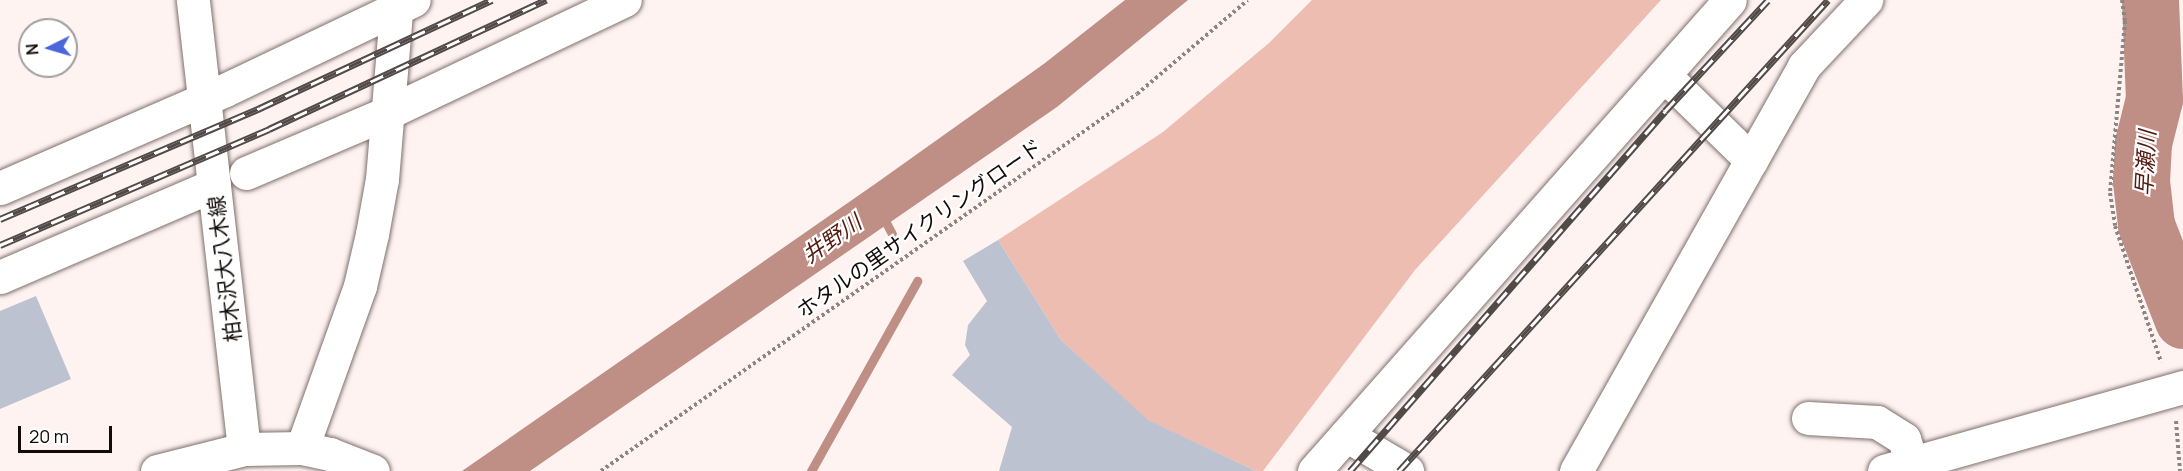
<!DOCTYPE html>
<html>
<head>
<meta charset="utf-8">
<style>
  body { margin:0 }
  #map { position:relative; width:2183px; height:471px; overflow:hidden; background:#fef3f1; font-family:Manrope,"Noto Sans JP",sans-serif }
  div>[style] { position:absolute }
  .green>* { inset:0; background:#edbdb2 }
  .water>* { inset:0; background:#bf8f85 }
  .stream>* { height:9px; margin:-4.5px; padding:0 4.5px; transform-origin:4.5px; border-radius:4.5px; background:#bf8f85 }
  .river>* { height:57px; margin:-28.5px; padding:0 28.5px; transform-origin:28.5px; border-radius:28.5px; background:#bf8f85 }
  .building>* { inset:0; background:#bdc2d0 }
  .path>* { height:4px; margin-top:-2px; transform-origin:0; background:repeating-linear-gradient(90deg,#8d8583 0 3px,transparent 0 6px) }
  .roads { filter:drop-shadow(0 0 2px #7e6f6c) drop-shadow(0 0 2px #7e6f6c) }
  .minor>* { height:33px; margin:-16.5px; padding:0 16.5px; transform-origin:16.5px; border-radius:16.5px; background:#fff }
  .major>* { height:33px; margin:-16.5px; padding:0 16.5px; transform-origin:16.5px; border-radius:16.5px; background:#fff }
  .rail>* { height:7px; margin-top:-3.5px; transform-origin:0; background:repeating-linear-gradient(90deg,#fff 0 14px,#514a48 0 28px); box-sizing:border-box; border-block:2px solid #514a48 }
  span { translate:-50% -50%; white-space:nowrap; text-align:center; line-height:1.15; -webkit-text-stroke:4.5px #fff; paint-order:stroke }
  .street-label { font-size:21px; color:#110c0a }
  .water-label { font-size:22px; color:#551a0f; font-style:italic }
  .north { position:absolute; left:18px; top:18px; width:60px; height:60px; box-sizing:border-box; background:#fff; border:2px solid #a09e9d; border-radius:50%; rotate:265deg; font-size:16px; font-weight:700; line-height:24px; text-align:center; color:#110c0a }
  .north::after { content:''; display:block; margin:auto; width:21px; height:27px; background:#4b65da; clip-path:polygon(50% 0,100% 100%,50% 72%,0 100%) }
  .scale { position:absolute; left:18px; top:426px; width:94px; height:27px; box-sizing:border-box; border:3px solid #110c0a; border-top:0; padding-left:8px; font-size:18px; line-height:21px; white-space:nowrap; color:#110c0a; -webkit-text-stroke:4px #fff; paint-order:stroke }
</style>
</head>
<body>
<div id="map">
  <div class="green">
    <div style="clip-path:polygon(1312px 0,1661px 0,1415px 270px,1263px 471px,1256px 471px,1147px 420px,1061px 340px,998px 240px,1163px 132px,1269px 43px)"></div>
  </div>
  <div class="water">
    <div style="clip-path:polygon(1125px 0,1188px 0,1057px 107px,530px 471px,462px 471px,875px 184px,1045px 63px)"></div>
    <div style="clip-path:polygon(2139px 0,2175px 0,2178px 36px,2142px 31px)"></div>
  </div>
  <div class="stream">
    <div style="left:882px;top:215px;width:21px;rotate:62deg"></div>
    <div style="left:811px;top:471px;width:218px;rotate:-60.8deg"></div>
  </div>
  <div class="river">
    <div style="left:2150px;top:0;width:99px;rotate:87.7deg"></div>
    <div style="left:2154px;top:99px;width:45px;rotate:104deg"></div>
    <div style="left:2143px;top:143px;width:38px;rotate:93deg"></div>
    <div style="left:2141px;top:181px;width:44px;rotate:83.5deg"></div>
    <div style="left:2146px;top:225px;width:102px;rotate:68.7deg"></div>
  </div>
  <div class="building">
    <div style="clip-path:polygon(998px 240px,1061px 340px,1148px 420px,1256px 471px,999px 471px,1012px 427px,952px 375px,970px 355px,965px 345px,968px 325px,987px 301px,963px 261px)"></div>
    <div style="clip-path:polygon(36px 296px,71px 379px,0 409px,0 311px)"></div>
  </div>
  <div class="path">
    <div style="left:2122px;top:0;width:21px;rotate:82deg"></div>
    <div style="left:2125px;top:21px;width:173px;rotate:95deg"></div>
    <div style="left:2110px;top:193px;width:33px;rotate:81deg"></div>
    <div style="left:2115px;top:226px;width:144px;rotate:71.3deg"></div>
    <div style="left:2176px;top:421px;width:50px;rotate:85.4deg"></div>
    <div style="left:601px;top:471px;width:655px;rotate:-35.12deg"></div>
    <div style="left:1137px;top:94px;width:145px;rotate:-40.3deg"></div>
  </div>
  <div class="roads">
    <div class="minor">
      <div style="left:1664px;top:75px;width:122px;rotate:44.3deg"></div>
      <div style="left:246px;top:173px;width:155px;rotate:-23.1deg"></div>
      <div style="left:389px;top:112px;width:261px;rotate:-25.4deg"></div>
      <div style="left:0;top:188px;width:245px;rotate:-23.5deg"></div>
      <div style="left:225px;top:90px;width:209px;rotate:-25.5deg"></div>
      <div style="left:0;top:277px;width:233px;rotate:-23.3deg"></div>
      <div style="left:1808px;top:418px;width:69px;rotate:3.3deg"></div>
      <div style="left:1877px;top:422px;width:32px;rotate:32deg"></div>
      <div style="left:1904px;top:439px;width:25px;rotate:72deg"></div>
      <div style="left:1346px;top:435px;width:71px;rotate:30.5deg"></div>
      <div style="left:302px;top:448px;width:172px;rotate:-70.3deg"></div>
      <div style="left:360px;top:286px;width:53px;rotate:-77deg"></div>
      <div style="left:372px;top:234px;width:56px;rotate:-79.7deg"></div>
      <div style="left:382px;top:179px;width:180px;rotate:-85.2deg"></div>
      <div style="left:244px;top:449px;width:58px;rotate:-1deg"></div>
      <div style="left:302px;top:448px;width:29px;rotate:12deg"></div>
      <div style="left:330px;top:454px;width:46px;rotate:21.6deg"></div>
      <div style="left:1314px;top:471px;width:628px;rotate:-48.55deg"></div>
      <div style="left:1576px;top:471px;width:465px;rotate:-60.6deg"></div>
      <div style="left:1804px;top:66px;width:91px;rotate:-46.8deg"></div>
      <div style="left:1884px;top:471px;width:311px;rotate:-15.7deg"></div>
    </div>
    <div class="major">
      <div style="left:157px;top:471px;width:90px;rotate:-14.2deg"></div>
      <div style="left:244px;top:449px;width:452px;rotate:-96.5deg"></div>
    </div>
  </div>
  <div class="rail">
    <div style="left:0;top:219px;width:283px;rotate:-23.1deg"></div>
    <div style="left:260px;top:108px;width:256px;rotate:-25deg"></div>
    <div style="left:0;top:245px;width:293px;rotate:-23.3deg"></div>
    <div style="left:269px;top:129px;width:306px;rotate:-25deg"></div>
    <div style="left:1350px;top:471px;width:478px;rotate:-48.8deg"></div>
    <div style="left:1665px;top:111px;width:151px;rotate:-47.1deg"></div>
    <div style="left:1399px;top:471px;width:637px;rotate:-47.67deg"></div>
  </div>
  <div class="street-label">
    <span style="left:919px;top:228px;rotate:-35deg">ホタルの里サイクリングロード</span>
    <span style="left:224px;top:269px;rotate:-97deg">柏木沢大八木線</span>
  </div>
  <div class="water-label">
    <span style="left:2146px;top:163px;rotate:-87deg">早瀬川</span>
    <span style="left:832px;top:239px;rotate:-35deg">井野川</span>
  </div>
  <div class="north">N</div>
  <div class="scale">20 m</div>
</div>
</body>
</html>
